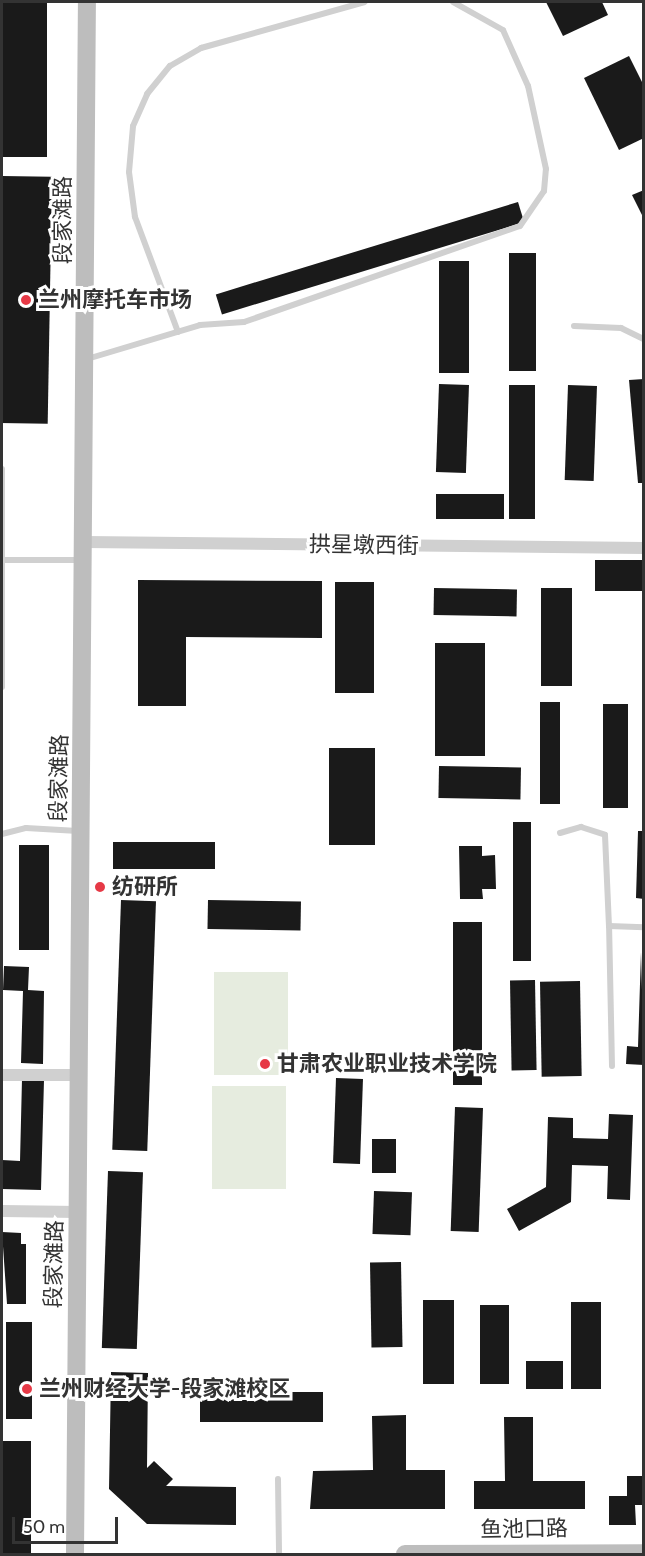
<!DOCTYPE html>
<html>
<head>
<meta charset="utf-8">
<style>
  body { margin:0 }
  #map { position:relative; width:645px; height:1556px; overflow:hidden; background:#fff; font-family:Cabin,"Noto Sans SC",sans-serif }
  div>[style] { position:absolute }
  .green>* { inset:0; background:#e6ecdf; transform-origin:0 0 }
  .building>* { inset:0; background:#1a1a1a; transform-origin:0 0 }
  .lane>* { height:6px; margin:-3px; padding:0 3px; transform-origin:3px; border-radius:3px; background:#d0d0d0 }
  .street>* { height:12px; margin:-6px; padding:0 6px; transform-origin:6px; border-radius:6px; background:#d0d0d0 }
  .secondary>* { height:18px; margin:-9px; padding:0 9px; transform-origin:9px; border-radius:9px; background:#bdbdbd }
  .dots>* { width:16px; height:16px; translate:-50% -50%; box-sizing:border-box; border:3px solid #fff; border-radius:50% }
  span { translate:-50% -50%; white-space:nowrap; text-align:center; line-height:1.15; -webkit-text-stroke:6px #fff; paint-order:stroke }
  .street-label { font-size:22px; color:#333 }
  .poi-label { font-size:22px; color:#333; font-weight:700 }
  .left { translate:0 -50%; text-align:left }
  .frame { position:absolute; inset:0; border:3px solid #333; pointer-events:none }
  .scale { position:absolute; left:12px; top:1517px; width:106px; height:27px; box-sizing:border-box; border:3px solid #333; border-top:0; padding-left:8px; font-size:18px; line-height:21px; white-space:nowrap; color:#333; -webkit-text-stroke:4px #fff; paint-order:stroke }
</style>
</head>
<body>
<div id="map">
  <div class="green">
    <div style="left:214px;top:972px;width:74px;height:103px"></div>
    <div style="left:212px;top:1086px;width:74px;height:103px"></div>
  </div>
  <div class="building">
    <div style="left:2px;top:2px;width:45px;height:155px"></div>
    <div style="clip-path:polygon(546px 2px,602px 2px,608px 15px,563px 36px)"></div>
    <div style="clip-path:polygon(629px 56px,644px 86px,644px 138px,619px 150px,584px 78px)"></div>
    <div style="left:2px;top:176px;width:50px;height:247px;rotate:1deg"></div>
    <div style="clip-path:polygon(644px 190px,644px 219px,632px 195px)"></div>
    <div style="left:518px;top:202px;width:21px;height:316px;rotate:73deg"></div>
    <div style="left:509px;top:253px;width:27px;height:118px"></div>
    <div style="left:439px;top:261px;width:30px;height:112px"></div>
    <div style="clip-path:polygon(644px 379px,644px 483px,638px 483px,629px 380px)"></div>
    <div style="left:439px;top:384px;width:30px;height:88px;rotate:2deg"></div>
    <div style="left:509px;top:385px;width:26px;height:134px"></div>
    <div style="left:568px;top:385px;width:29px;height:95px;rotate:2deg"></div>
    <div style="left:436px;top:494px;width:68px;height:25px"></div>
    <div style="left:595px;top:560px;width:49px;height:31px"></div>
    <div style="clip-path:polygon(138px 580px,322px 581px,322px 638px,186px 637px,186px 706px,138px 706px)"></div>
    <div style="left:335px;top:582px;width:39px;height:111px"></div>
    <div style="left:434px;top:588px;width:83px;height:27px;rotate:1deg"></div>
    <div style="left:541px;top:588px;width:31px;height:98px"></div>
    <div style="left:435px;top:643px;width:50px;height:113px"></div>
    <div style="left:540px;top:702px;width:20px;height:102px"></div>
    <div style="left:603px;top:704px;width:25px;height:104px"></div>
    <div style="left:329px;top:748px;width:46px;height:97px"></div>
    <div style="left:439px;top:766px;width:82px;height:32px;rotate:1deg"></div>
    <div style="left:513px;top:822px;width:18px;height:139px"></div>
    <div style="clip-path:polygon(638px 831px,644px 831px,644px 899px,636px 898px)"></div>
    <div style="left:113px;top:842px;width:102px;height:27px"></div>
    <div style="left:19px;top:845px;width:30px;height:105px"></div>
    <div style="clip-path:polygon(459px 846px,482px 846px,482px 856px,495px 855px,496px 889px,482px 889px,483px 899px,460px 899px)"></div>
    <div style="left:121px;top:900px;width:35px;height:250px;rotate:2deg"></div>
    <div style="left:208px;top:900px;width:93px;height:29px;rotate:1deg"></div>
    <div style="left:453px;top:922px;width:29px;height:163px"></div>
    <div style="clip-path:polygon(641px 952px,644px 1065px,626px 1064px,627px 1046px,638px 1047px)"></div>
    <div style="clip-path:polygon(4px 966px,29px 967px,28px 990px,44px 991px,43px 1064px,21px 1063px,23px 991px,3px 990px)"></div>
    <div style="left:535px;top:980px;width:90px;height:25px;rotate:89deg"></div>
    <div style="left:580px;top:981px;width:95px;height:40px;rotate:89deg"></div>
    <div style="left:336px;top:1078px;width:27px;height:85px;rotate:2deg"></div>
    <div style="clip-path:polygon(22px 1079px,44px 1080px,41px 1190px,2px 1189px,2px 1160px,20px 1161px)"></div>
    <div style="left:455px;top:1107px;width:28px;height:124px;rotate:2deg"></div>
    <div style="clip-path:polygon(609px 1114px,633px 1115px,630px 1200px,607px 1199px,608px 1166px,572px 1165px,571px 1202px,519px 1231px,507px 1209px,546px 1187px,548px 1117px,573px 1118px,573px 1138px,608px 1139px)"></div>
    <div style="left:372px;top:1139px;width:24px;height:34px"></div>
    <div style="left:108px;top:1171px;width:35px;height:177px;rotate:2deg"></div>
    <div style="left:374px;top:1191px;width:38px;height:43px;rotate:2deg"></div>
    <div style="clip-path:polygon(2px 1232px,21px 1233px,21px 1244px,26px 1244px,26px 1304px,7px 1304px)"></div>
    <div style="left:401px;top:1262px;width:85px;height:31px;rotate:89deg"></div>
    <div style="left:423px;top:1300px;width:31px;height:84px"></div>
    <div style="left:571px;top:1302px;width:30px;height:87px"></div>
    <div style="left:480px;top:1305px;width:29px;height:79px"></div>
    <div style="left:6px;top:1322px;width:26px;height:97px"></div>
    <div style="left:526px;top:1361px;width:37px;height:28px"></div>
    <div style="clip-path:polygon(111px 1372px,148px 1373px,147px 1468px,154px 1461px,173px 1479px,166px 1486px,236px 1487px,236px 1525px,147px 1524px,109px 1489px)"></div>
    <div style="left:323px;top:1392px;width:30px;height:123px;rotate:90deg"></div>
    <div style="clip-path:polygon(406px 1415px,406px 1470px,445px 1470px,445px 1509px,310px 1509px,313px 1471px,373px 1470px,372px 1416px)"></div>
    <div style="clip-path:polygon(504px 1417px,533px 1417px,533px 1481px,585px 1481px,585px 1509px,474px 1509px,474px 1481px,505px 1481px)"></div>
    <div style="left:3px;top:1441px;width:28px;height:113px"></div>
    <div style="clip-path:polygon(627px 1476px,644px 1476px,644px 1505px,635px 1505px,636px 1525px,609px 1525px,609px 1496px,627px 1496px)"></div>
  </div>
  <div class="lane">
    <div style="left:574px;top:326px;width:47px;rotate:2.4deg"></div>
    <div style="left:621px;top:328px;width:25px;rotate:26deg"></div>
    <div style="left:178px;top:332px;width:123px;rotate:-110.5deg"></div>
    <div style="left:135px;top:217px;width:45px;rotate:-97.6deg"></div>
    <div style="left:129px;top:172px;width:46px;rotate:-85deg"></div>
    <div style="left:133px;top:126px;width:35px;rotate:-66deg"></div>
    <div style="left:147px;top:94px;width:36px;rotate:-51deg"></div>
    <div style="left:170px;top:66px;width:36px;rotate:-30deg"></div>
    <div style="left:201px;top:48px;width:170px;rotate:-15.7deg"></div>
    <div style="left:87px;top:359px;width:118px;rotate:-16.7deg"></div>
    <div style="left:200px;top:325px;width:44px;rotate:-3.9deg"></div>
    <div style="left:244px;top:322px;width:292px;rotate:-19.2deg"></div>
    <div style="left:520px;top:226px;width:42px;rotate:-55.6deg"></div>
    <div style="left:544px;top:191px;width:22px;rotate:-85deg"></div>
    <div style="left:546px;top:169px;width:85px;rotate:-102.2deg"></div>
    <div style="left:528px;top:86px;width:61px;rotate:-114.1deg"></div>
    <div style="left:503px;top:30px;width:57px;rotate:-150.8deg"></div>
    <div style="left:2px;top:560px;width:80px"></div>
    <div style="left:2px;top:687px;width:218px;rotate:-90deg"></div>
    <div style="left:560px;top:833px;width:22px;rotate:-16deg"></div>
    <div style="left:581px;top:827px;width:25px;rotate:18deg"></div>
    <div style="left:605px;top:835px;width:91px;rotate:87.5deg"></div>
    <div style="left:2px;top:834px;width:25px;rotate:-14deg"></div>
    <div style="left:26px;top:828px;width:52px;rotate:3.3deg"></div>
    <div style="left:612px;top:1066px;width:140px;rotate:-91.2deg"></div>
    <div style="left:609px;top:926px;width:35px;rotate:2deg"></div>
    <div style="left:278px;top:1479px;width:75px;rotate:89.2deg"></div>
  </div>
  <div class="street">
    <div style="left:85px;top:542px;width:559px;rotate:0.61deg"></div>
    <div style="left:2px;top:1075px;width:78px"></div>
    <div style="left:2px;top:1211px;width:76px;rotate:0.8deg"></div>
  </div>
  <div class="secondary">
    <div style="left:75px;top:1554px;width:1552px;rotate:-89.56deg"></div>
    <div style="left:405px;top:1554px;width:239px;rotate:-0.2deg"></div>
  </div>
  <div class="dots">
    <div style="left:26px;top:300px;background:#e63946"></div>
    <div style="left:100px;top:887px;background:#e63946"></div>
    <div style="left:265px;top:1064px;background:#e63946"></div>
    <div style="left:27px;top:1389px;background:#e63946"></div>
  </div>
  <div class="street-label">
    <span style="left:63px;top:220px;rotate:-90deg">段家滩路</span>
    <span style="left:364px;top:545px;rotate:1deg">拱星墩西街</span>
    <span style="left:59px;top:778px;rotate:-89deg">段家滩路</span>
    <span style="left:54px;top:1264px;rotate:-89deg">段家滩路</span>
    <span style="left:524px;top:1529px;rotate:-1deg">鱼池口路</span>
  </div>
  <div class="poi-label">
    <span class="left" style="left:38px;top:300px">兰州摩托车市场</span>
    <span class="left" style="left:112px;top:887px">纺研所</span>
    <span class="left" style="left:277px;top:1064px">甘肃农业职业技术学院</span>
    <span class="left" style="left:39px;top:1389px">兰州财经大学-段家滩校区</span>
  </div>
  <div class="frame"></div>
  <div class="scale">50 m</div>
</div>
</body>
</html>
